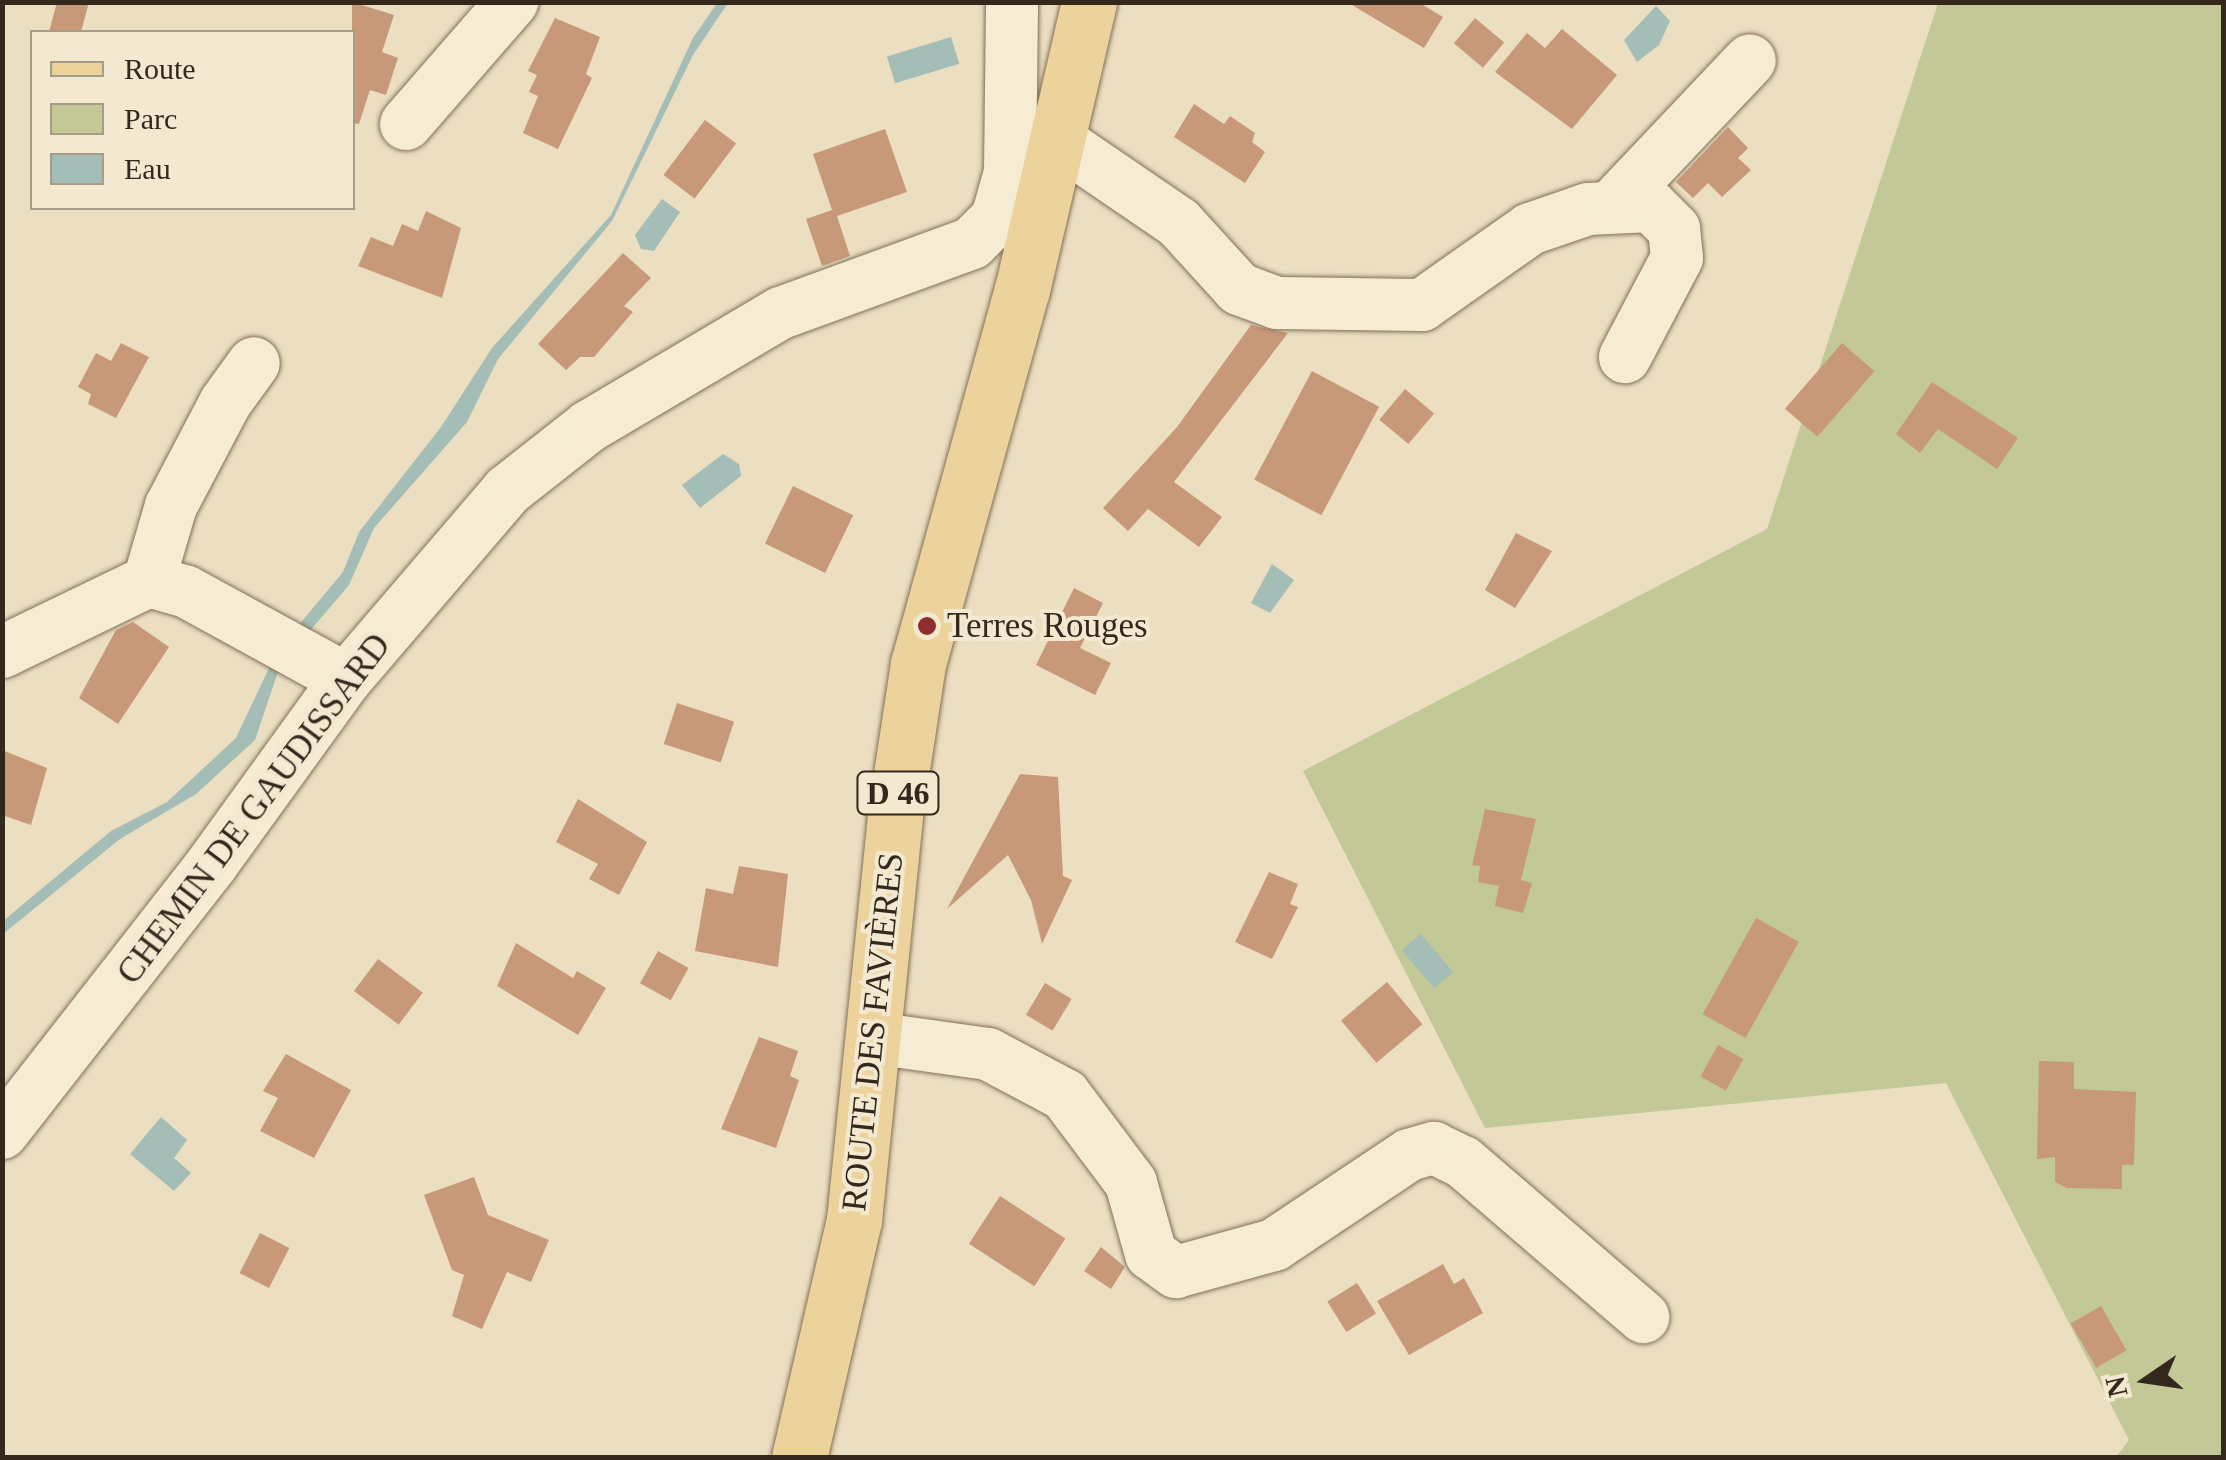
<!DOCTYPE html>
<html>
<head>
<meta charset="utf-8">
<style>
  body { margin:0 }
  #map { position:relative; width:2226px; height:1460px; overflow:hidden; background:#ebdec1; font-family:Georgia,serif }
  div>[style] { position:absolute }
  .green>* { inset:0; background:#c2c896 }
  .water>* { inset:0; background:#a4bdb6; transform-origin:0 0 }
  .building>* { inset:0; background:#c79979; transform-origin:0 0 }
  .roads { filter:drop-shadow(0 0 2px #83705a) drop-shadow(0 0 2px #83705a) }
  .minor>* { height:52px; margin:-26px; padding:0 26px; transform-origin:26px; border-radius:26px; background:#f6ecd4 }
  .major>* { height:55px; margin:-27.5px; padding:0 27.5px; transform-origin:27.5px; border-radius:27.5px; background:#ecd29b }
  .dots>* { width:28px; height:28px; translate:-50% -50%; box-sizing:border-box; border:5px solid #f3e9d0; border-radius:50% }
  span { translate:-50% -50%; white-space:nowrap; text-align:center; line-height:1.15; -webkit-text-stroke:8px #f3e9d0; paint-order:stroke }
  .shield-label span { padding:2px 8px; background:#f3e9d0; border:2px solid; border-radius:8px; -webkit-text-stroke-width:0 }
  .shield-label { font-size:32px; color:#34281d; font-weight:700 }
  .poi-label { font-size:35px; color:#34281d }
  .left { translate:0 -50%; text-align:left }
  .street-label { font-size:35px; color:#34281d }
  .frame { position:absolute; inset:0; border:5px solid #34281d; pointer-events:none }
  .legend { position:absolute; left:30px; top:30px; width:325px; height:180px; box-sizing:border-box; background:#f3e9d0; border:2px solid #a79c88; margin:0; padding:12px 18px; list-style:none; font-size:30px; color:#34281d }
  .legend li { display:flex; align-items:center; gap:20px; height:50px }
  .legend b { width:50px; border:2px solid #a79c88 }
  .north { position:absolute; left:2096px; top:1330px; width:100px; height:100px; -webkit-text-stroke:8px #f3e9d0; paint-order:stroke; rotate:257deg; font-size:28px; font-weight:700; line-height:40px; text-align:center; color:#34281d }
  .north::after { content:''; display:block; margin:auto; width:35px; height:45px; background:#34281d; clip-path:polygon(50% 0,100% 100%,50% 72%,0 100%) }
</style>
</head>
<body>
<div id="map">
  <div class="green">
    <div style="clip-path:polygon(1938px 3px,2223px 3px,2223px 1457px,2116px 1457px,2129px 1440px,1946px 1083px,1485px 1128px,1303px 771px,1767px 529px)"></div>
  </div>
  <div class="water">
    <div style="clip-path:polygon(717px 3px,728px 3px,693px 55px,612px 221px,498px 359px,467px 422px,374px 528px,349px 585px,280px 666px,255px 740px,196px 794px,120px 839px,3px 934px,3px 921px,111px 831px,167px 802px,236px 738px,277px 651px,343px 572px,359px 532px,441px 427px,492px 348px,611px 215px,693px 38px)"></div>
    <div style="clip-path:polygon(1656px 6px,1670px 21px,1659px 45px,1637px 62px,1624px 40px)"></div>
    <div style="left:951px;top:37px;width:28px;height:67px;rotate:73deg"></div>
    <div style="clip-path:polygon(662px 199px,680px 212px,654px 251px,641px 249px,635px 235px)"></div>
    <div style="clip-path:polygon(723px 454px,739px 464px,741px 476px,700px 508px,682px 485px)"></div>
    <div style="clip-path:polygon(1272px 564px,1294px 580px,1270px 613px,1251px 603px)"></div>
    <div style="left:1421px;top:934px;width:50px;height:25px;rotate:50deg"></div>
    <div style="clip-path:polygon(161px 1117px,187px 1140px,174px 1158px,191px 1173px,174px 1191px,130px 1154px)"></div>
  </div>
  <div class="building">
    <div style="clip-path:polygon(57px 2px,89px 2px,81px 32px,49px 32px)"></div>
    <div style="clip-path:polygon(352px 2px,394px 15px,382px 52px,398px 58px,386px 95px,370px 90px,359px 124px,352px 123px)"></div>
    <div style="clip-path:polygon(1347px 2px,1418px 2px,1443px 17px,1424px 48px)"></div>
    <div style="clip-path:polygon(555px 18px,600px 37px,586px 74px,592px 78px,558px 149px,523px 133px,538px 96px,529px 92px,537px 75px,528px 71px)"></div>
    <div style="left:1475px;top:18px;width:38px;height:33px;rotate:40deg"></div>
    <div style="clip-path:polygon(1562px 29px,1617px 75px,1572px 129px,1495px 72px,1527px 33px,1545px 48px)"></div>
    <div style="clip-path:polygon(1194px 104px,1224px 124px,1230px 116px,1255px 133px,1252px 142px,1265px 152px,1245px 183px,1174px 137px)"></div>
    <div style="left:705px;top:120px;width:39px;height:69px;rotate:37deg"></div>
    <div style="clip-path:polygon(1728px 127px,1748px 148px,1738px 158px,1751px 170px,1722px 197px,1708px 183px,1693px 198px,1676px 182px)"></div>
    <div style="clip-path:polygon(885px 129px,907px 192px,837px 216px,850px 256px,822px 266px,806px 219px,832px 210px,813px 154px)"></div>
    <div style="clip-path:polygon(426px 211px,461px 228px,442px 298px,358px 266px,371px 237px,393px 246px,402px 224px,418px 231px)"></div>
    <div style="clip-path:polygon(623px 253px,651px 278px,624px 306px,633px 312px,594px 357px,580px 357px,566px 370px,538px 344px)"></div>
    <div style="clip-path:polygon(1251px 325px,1288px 333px,1174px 482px,1222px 517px,1199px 547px,1148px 509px,1128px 531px,1103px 508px,1177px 427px)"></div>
    <div style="clip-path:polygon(121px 343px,149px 357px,116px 418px,88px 404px,91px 394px,78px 387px,96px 353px,111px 361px)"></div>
    <div style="left:1842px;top:343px;width:43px;height:87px;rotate:41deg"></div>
    <div style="left:1312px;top:371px;width:76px;height:123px;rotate:28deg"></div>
    <div style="clip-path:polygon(1932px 382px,2018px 438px,1997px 469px,1938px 429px,1920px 453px,1896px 434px)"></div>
    <div style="left:1405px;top:389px;width:38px;height:40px;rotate:40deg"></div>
    <div style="left:793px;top:486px;width:67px;height:64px;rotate:26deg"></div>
    <div style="clip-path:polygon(1516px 533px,1552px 551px,1515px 608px,1485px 590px)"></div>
    <div style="clip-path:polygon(1074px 588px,1103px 603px,1080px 648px,1111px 663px,1095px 695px,1036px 665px)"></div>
    <div style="clip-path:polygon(133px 622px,169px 647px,118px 724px,79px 698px,116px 630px)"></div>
    <div style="left:677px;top:703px;width:60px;height:43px;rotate:18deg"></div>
    <div style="clip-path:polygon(2px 750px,47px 768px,31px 825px,2px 815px)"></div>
    <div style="clip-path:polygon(1020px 774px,1058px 777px,1063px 876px,1072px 880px,1042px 944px,1031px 900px,1008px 855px,947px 909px)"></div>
    <div style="clip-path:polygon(578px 799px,647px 842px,619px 895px,589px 879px,598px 864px,556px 842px)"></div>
    <div style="clip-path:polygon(1485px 809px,1536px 819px,1521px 880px,1532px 883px,1523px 913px,1495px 906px,1499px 886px,1478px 882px,1480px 866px,1472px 865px)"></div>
    <div style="clip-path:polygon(739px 866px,788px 874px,778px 967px,695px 951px,706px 888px,733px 894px)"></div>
    <div style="clip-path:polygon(1269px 872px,1298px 884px,1290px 904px,1298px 907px,1272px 959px,1235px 942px)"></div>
    <div style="left:1756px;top:918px;width:49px;height:110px;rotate:29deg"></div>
    <div style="clip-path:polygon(516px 943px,573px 978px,577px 971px,606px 988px,578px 1035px,497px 986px)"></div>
    <div style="left:658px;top:951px;width:35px;height:37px;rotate:29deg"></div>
    <div style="left:378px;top:959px;width:56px;height:40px;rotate:37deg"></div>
    <div style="left:1387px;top:982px;width:55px;height:60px;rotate:50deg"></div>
    <div style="left:1045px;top:983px;width:31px;height:37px;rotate:31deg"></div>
    <div style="clip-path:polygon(759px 1037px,798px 1051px,790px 1076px,799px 1080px,776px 1148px,721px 1129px)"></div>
    <div style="left:1718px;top:1045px;width:29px;height:36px;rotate:29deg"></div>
    <div style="clip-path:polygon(286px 1054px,351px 1090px,314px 1158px,260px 1131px,278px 1098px,263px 1091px)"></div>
    <div style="clip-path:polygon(2039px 1061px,2074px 1062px,2074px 1089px,2136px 1092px,2134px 1165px,2122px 1165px,2122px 1189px,2067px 1188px,2055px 1182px,2055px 1157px,2037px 1159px)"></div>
    <div style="clip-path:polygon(474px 1177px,488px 1215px,549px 1240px,531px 1282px,507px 1272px,482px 1329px,452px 1316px,464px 1275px,452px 1270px,424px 1195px)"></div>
    <div style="left:1000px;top:1196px;width:78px;height:57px;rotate:33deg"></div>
    <div style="left:260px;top:1233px;width:33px;height:45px;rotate:27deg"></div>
    <div style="clip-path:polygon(1101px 1247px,1125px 1267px,1111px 1289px,1084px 1271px)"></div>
    <div style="clip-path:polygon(1443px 1264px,1454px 1284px,1464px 1278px,1483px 1313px,1409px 1355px,1377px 1301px)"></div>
    <div style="left:1357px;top:1283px;width:36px;height:35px;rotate:58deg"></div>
    <div style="left:2101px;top:1306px;width:51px;height:35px;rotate:60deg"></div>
  </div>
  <div class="roads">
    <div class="minor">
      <div style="left:406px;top:124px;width:162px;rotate:-49deg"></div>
      <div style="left:1059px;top:141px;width:145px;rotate:34.3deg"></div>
      <div style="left:1179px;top:223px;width:89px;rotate:47.7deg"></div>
      <div style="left:1239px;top:289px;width:40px;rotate:20.2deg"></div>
      <div style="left:1277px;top:303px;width:145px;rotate:0.8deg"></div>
      <div style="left:1422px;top:305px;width:132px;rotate:-35.1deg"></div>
      <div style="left:1530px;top:229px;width:61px;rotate:-19deg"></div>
      <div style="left:1588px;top:209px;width:63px;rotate:-2.7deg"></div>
      <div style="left:1651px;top:206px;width:33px;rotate:45deg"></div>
      <div style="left:1674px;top:229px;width:29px;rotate:84deg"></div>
      <div style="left:1677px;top:258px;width:112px;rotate:117.7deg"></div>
      <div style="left:1613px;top:205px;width:199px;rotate:-46.6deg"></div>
      <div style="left:149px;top:581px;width:78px;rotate:-73.7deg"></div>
      <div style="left:171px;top:506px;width:116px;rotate:-62.3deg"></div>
      <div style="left:225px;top:403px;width:49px;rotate:-54.1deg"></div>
      <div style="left:2px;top:652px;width:163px;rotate:-25.8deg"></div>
      <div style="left:149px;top:581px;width:37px;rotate:16deg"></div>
      <div style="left:185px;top:591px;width:183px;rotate:28.7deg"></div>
      <div style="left:873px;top:1038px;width:116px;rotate:7.9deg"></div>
      <div style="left:988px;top:1054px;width:87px;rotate:28deg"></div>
      <div style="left:1065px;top:1095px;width:110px;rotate:53.1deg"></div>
      <div style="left:1131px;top:1183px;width:74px;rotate:74.3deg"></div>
      <div style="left:1151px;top:1254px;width:31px;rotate:36deg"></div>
      <div style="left:1176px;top:1272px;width:102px;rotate:-15.4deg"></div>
      <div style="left:1274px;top:1245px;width:162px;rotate:-33.7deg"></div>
      <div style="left:1409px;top:1155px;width:26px;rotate:-16deg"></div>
      <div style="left:1434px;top:1148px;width:32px;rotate:26deg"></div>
      <div style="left:1463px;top:1162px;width:238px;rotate:40.7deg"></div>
      <div style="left:2px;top:1133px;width:341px;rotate:-52deg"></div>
      <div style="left:212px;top:864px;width:228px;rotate:-54.1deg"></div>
      <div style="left:346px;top:679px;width:249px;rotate:-49.4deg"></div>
      <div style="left:508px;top:490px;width:102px;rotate:-38.2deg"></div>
      <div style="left:588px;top:427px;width:224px;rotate:-30.6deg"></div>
      <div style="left:781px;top:313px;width:203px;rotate:-20.1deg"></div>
      <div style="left:972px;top:243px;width:35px;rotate:-45deg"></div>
      <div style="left:997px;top:218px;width:48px;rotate:-74.2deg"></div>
      <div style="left:1010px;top:172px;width:170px;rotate:-89.3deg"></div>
    </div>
    <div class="major">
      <div style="left:799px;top:1458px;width:244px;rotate:-77deg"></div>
      <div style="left:854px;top:1220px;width:408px;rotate:-84.2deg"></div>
      <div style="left:895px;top:814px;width:152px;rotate:-81.3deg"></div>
      <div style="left:918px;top:664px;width:388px;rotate:-74.5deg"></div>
      <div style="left:1022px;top:290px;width:296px;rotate:-76.9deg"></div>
    </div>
  </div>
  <div class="dots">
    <div style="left:927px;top:626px;background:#8e2e2f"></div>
  </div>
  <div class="shield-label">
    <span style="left:898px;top:793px">D 46</span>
  </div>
  <div class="poi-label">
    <span class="left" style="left:947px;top:626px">Terres Rouges</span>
  </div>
  <div class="street-label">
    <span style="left:254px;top:809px;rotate:-53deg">CHEMIN DE GAUDISSARD</span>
    <span style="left:873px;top:1032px;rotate:-84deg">ROUTE DES FAVIÈRES</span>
  </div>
  <div class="frame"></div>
  <ul class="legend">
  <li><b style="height:12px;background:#ecd29b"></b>Route</li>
  <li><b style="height:28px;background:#c2c896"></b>Parc</li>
  <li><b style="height:28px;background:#a4bdb6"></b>Eau</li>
  </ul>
  <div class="north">N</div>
</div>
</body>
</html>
